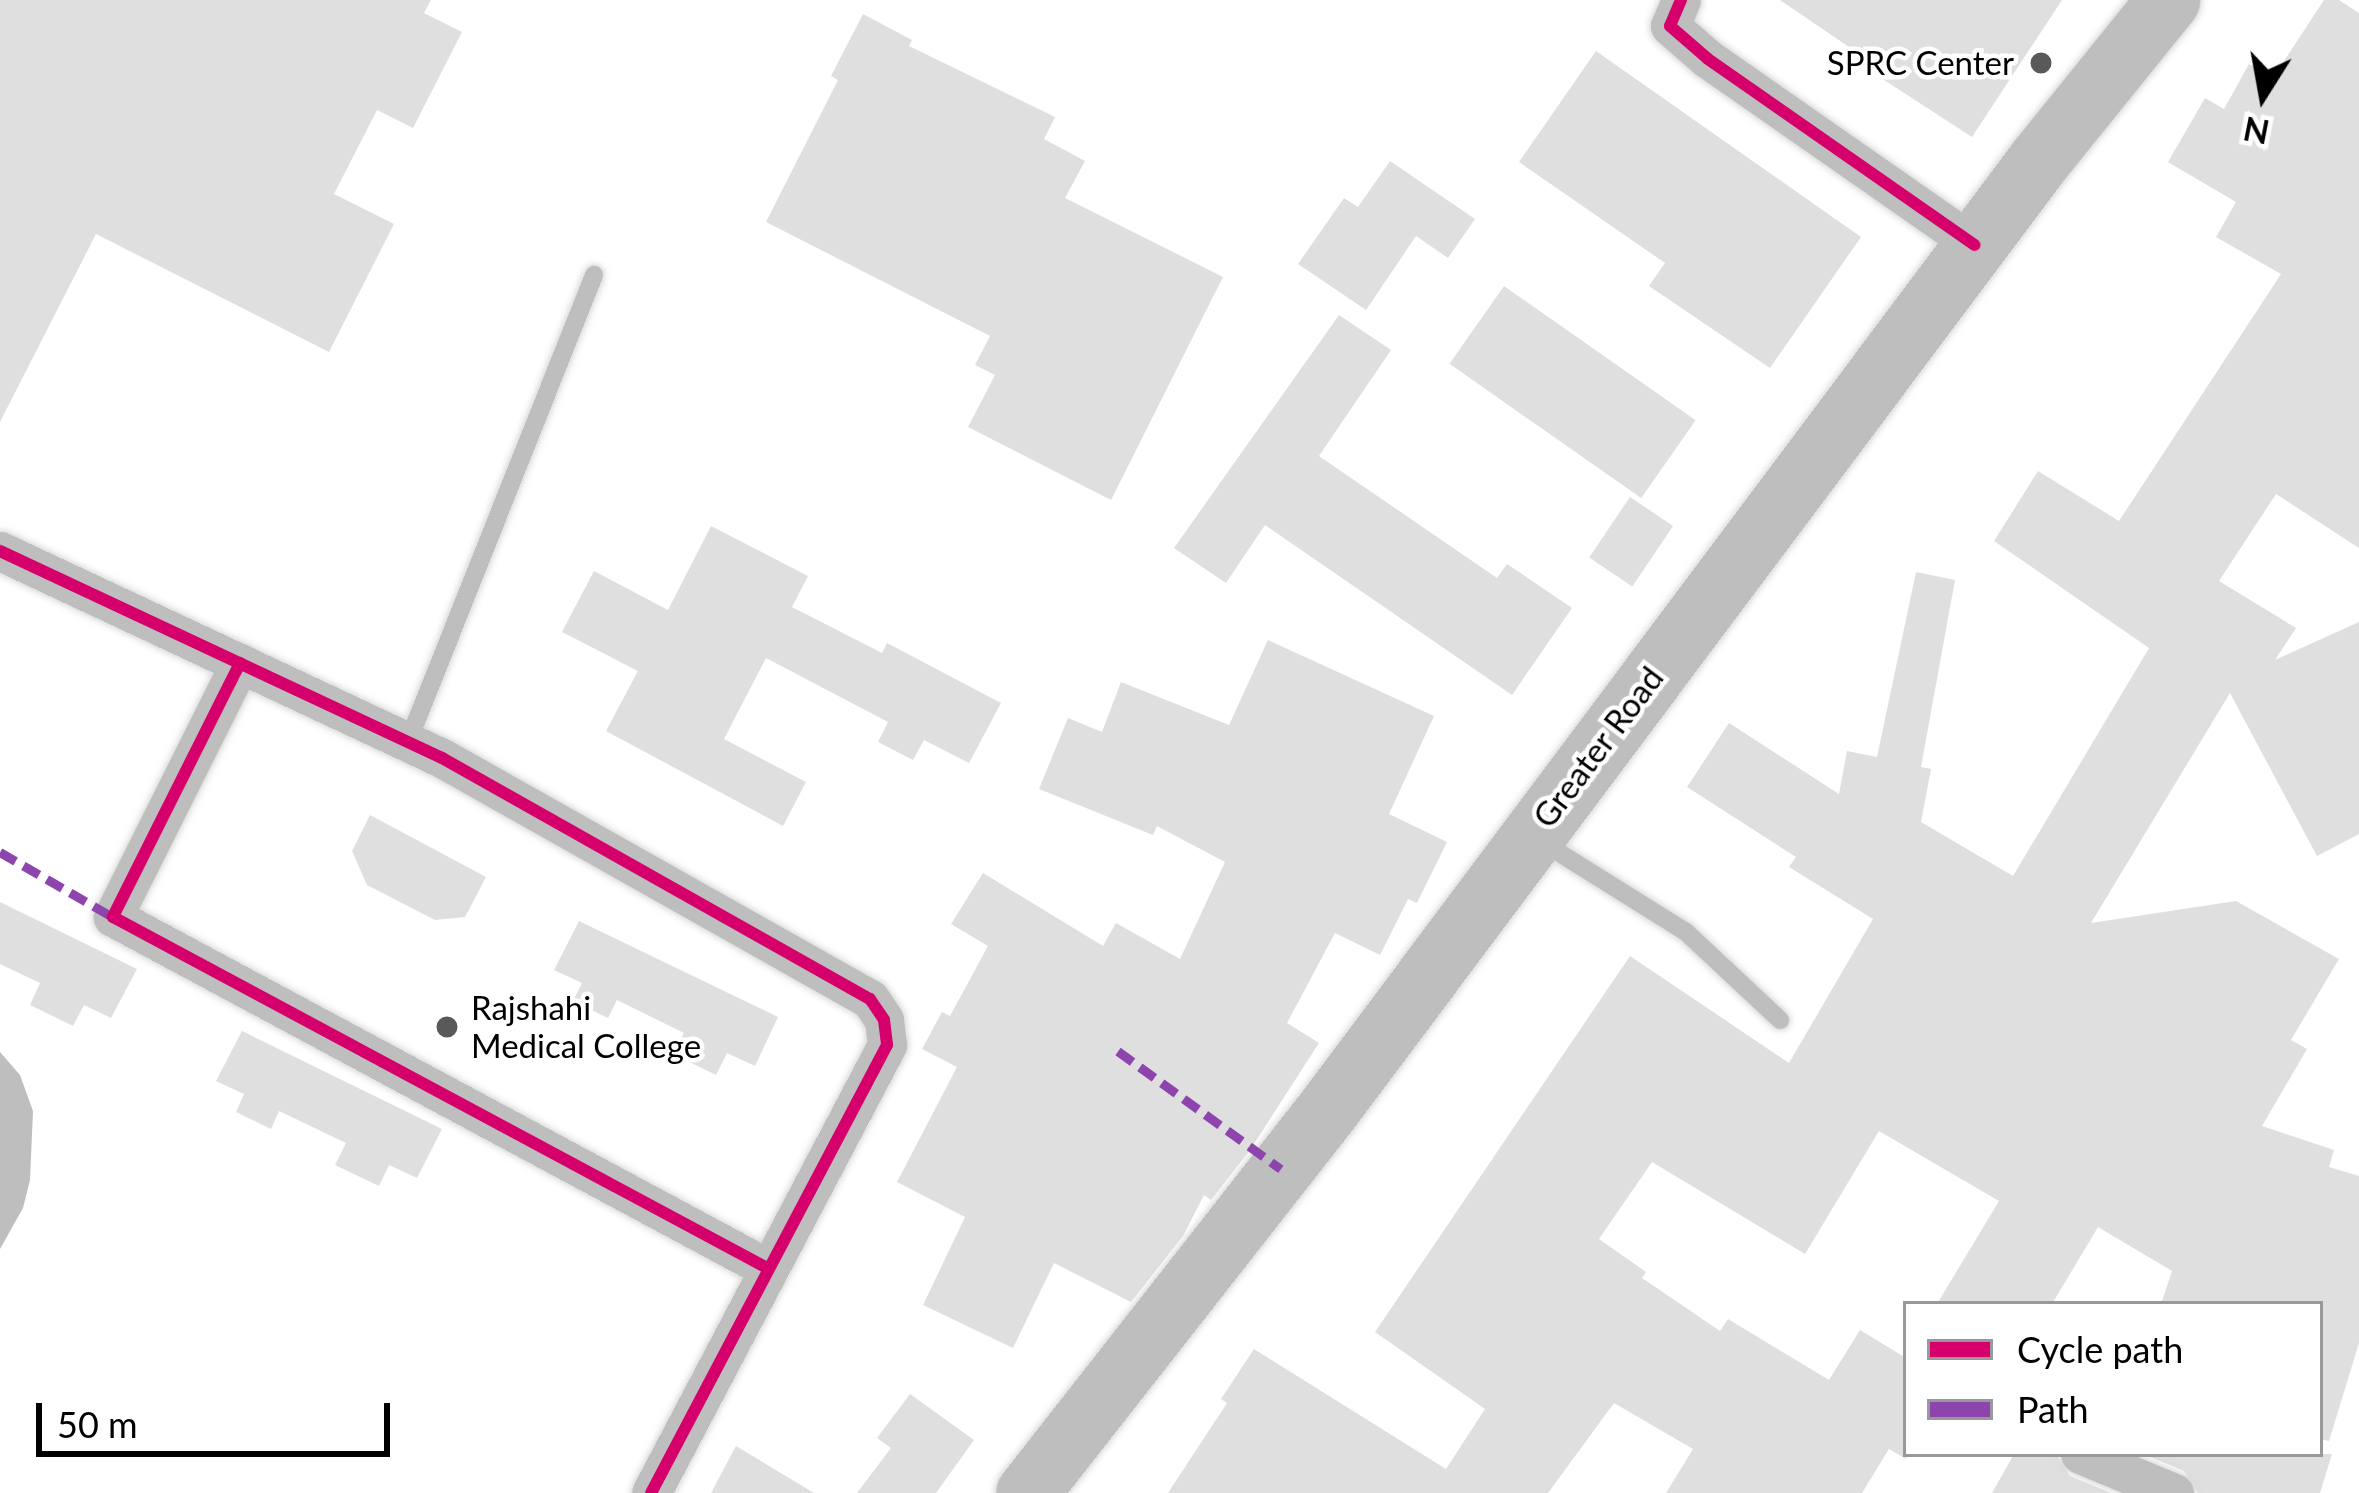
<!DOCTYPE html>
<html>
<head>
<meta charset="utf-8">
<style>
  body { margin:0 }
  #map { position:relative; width:2359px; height:1493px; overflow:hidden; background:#fff; font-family:Lato,sans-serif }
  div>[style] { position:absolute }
  .water>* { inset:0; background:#bebebe }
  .building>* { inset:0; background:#dfdfdf; transform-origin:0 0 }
  .roads { filter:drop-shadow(0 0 3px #dbdbdb) drop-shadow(0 0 3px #dbdbdb) }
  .service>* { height:18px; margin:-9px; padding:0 9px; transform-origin:9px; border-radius:9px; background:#bebebe }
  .minor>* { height:39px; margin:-19.5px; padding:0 19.5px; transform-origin:19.5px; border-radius:19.5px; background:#bebebe }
  .trunk>* { height:63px; margin:-31.5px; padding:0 31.5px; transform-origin:31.5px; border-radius:31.5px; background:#bebebe }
  .quiet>* { height:9px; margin-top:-4.5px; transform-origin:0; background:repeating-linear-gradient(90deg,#8e44ad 0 18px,transparent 0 27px) }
  .cycleway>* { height:12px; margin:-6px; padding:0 6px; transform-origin:6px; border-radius:6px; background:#d6006c }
  .dots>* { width:33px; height:33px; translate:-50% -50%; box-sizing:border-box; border:6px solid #fff; border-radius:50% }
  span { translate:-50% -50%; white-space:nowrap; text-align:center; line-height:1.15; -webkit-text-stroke:9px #fff; paint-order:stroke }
  .poi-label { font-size:33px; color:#000 }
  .right { translate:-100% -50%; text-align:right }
  .left { translate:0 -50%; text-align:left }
  .street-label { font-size:33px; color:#000 }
  .legend { position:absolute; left:1903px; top:1301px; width:420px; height:156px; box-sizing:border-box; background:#fff; border:3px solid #999; margin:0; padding:15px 21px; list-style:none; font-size:36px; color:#000 }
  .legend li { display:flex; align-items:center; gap:24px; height:60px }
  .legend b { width:60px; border:3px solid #999 }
  .north { position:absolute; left:2203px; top:36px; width:120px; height:120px; -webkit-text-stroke:9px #fff; paint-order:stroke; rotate:191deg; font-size:33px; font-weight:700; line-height:48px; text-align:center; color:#000 }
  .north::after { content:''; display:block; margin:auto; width:42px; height:54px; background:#000; clip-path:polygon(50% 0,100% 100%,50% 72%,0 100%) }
  .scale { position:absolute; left:36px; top:1403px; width:354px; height:54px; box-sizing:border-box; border:6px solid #000; border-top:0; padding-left:15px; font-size:36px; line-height:42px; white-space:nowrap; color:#000; -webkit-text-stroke:9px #fff; paint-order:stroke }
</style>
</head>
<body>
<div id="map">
  <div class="water">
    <div style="clip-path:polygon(0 1052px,20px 1075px,33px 1111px,30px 1180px,23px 1208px,0 1249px)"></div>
  </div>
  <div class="building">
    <div style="clip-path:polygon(0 0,431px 0,424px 13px,462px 32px,413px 128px,377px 110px,334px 194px,394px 224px,329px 352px,96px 234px,0 422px)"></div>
    <div style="clip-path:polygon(1780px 0,2062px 0,1972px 137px,1844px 54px,1849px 47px)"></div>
    <div style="clip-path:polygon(2324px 0,2339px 0,2359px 13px,2359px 548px,2276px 494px,2219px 581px,2296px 628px,2275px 660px,2359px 622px,2359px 834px,2317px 856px,2230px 693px,2091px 923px,2236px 901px,2339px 959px,2291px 1040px,2307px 1049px,2262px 1126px,2334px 1150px,2329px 1167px,2359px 1176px,2359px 1343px,2329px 1441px,2320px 1439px,2320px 1304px,2161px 1304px,2172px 1271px,2098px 1227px,2052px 1304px,1937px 1304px,1999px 1201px,1879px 1131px,1805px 1254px,1652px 1162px,1599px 1239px,1646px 1272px,1642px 1278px,1720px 1331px,1728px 1319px,1829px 1380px,1860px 1330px,1906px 1358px,1906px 1459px,1889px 1449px,1862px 1493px,1666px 1493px,1693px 1449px,1614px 1403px,1548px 1493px,1168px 1493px,1227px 1403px,1221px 1399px,1254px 1349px,1446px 1469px,1485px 1409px,1375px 1332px,1630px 956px,1789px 1063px,1873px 919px,1789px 867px,1796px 857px,1687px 787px,1729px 723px,1839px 794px,1847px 751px,1877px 757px,1916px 572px,1955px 580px,1921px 767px,1931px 769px,1921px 822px,2013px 876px,2149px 648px,1994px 541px,2038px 471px,2119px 521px,2281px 274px,2216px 237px,2236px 202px,2168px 162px,2205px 98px,2224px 109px,2249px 64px,2273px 78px)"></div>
    <div style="clip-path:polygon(863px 14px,912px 40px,909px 46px,1055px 117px,1044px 139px,1085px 161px,1065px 198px,1223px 277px,1111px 500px,968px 427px,995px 375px,975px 365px,990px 336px,766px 222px,838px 80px,831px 76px)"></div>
    <div style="clip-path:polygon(1596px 51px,1861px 237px,1770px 368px,1649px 286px,1665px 263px,1519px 162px)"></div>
    <div style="clip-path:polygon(1390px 161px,1475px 219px,1448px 258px,1416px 236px,1366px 310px,1298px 264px,1344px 198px,1358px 207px)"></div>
    <div style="left:1504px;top:286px;width:234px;height:95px;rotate:35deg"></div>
    <div style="clip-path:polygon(1339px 315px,1391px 350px,1319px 456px,1497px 578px,1507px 564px,1572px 608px,1512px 695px,1265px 525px,1226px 583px,1174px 548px)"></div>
    <div style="left:1630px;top:497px;width:52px;height:73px;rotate:34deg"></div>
    <div style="clip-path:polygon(711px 526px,808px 576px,792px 607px,882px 653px,887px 643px,1001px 703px,969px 763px,924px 740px,913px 760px,878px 742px,888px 722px,766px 658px,724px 739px,806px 782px,783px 826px,606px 731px,638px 671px,562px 632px,594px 571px,668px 610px)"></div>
    <div style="clip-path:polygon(1268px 640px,1434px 716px,1389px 814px,1447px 842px,1417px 903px,1408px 899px,1380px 955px,1335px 933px,1287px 1023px,1319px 1043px,1250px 1150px,1211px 1200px,1204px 1195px,1183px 1236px,1131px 1302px,1054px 1263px,1013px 1348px,923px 1305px,965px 1217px,897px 1182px,957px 1067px,922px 1049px,942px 1012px,950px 1016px,988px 946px,951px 924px,983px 873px,1103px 946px,1116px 923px,1180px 959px,1225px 862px,1157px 826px,1153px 835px,1039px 789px,1068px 718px,1102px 732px,1121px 682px,1229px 725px)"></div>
    <div style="clip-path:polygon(370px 815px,486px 877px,465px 917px,435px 920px,367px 885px,352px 851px)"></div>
    <div style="clip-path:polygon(0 902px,137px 969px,111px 1018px,84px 1005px,73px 1026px,30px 1005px,40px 983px,0 964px)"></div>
    <div style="clip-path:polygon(579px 921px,778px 1017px,755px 1066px,727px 1053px,716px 1075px,673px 1054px,684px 1033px,617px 1000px,608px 1018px,573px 1001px,582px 983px,554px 970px)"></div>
    <div style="clip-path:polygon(242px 1031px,442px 1129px,417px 1178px,389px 1165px,379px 1186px,335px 1165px,346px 1143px,279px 1111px,271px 1129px,236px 1112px,244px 1094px,216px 1081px)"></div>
    <div style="clip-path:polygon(910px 1394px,974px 1440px,936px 1493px,857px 1493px,891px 1448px,877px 1438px)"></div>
    <div style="clip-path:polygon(736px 1446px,814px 1493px,711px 1493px)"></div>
    <div style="clip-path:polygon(2014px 1454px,2056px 1454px,2070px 1476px,2111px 1493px,1992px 1493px)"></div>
    <div style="clip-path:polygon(2143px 1454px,2332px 1454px,2320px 1493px,2198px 1493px,2184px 1471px)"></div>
  </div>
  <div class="roads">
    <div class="service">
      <div style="left:408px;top:742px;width:503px;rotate:-68.28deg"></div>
      <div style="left:1561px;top:854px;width:147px;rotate:32deg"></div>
      <div style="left:1686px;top:932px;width:129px;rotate:43.1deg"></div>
    </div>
    <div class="minor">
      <div style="left:1681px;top:0;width:28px;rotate:113deg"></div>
      <div style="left:1670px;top:26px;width:50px;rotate:41deg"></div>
      <div style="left:1708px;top:59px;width:325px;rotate:34.9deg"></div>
      <div style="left:0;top:551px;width:488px;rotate:25.1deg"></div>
      <div style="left:442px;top:758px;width:491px;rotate:29.4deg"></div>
      <div style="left:870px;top:999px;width:25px;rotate:56deg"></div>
      <div style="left:884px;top:1020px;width:25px;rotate:83deg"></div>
      <div style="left:887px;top:1045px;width:506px;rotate:117.78deg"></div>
      <div style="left:240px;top:663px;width:284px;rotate:116.6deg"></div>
      <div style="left:113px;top:917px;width:744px;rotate:28.22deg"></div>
      <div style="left:2080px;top:1454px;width:102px;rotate:22.5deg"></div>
    </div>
    <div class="trunk">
      <div style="left:1027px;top:1493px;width:488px;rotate:-51.9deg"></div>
      <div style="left:1328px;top:1109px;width:1186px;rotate:-53.16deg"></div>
      <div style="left:2039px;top:160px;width:206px;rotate:-51.1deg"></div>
    </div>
  </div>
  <div class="quiet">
    <div style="left:0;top:852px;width:130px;rotate:29.9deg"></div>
    <div style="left:1118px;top:1051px;width:201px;rotate:35.9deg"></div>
  </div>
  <div class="cycleway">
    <div style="left:1681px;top:0;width:28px;rotate:113deg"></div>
    <div style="left:1670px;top:26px;width:50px;rotate:41deg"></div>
    <div style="left:1708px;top:59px;width:325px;rotate:34.9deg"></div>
    <div style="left:0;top:551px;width:488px;rotate:25.1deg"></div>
    <div style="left:442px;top:758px;width:491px;rotate:29.4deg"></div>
    <div style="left:870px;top:999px;width:25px;rotate:56deg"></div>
    <div style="left:884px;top:1020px;width:25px;rotate:83deg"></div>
    <div style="left:887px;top:1045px;width:506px;rotate:117.78deg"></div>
    <div style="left:240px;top:663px;width:284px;rotate:116.6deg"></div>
    <div style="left:113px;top:917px;width:744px;rotate:28.22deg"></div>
  </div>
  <div class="dots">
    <div style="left:2041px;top:63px;background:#595959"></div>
    <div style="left:447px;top:1027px;background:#595959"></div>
  </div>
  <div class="poi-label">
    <span class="right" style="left:2014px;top:63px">SPRC Center</span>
    <span class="left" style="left:471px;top:1027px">Rajshahi<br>Medical College</span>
  </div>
  <div class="street-label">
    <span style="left:1598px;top:747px;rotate:-53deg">Greater Road</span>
  </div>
  <ul class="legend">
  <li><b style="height:15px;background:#d6006c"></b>Cycle path</li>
  <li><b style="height:15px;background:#8e44ad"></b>Path</li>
  </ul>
  <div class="north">N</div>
  <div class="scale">50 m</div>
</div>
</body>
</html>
